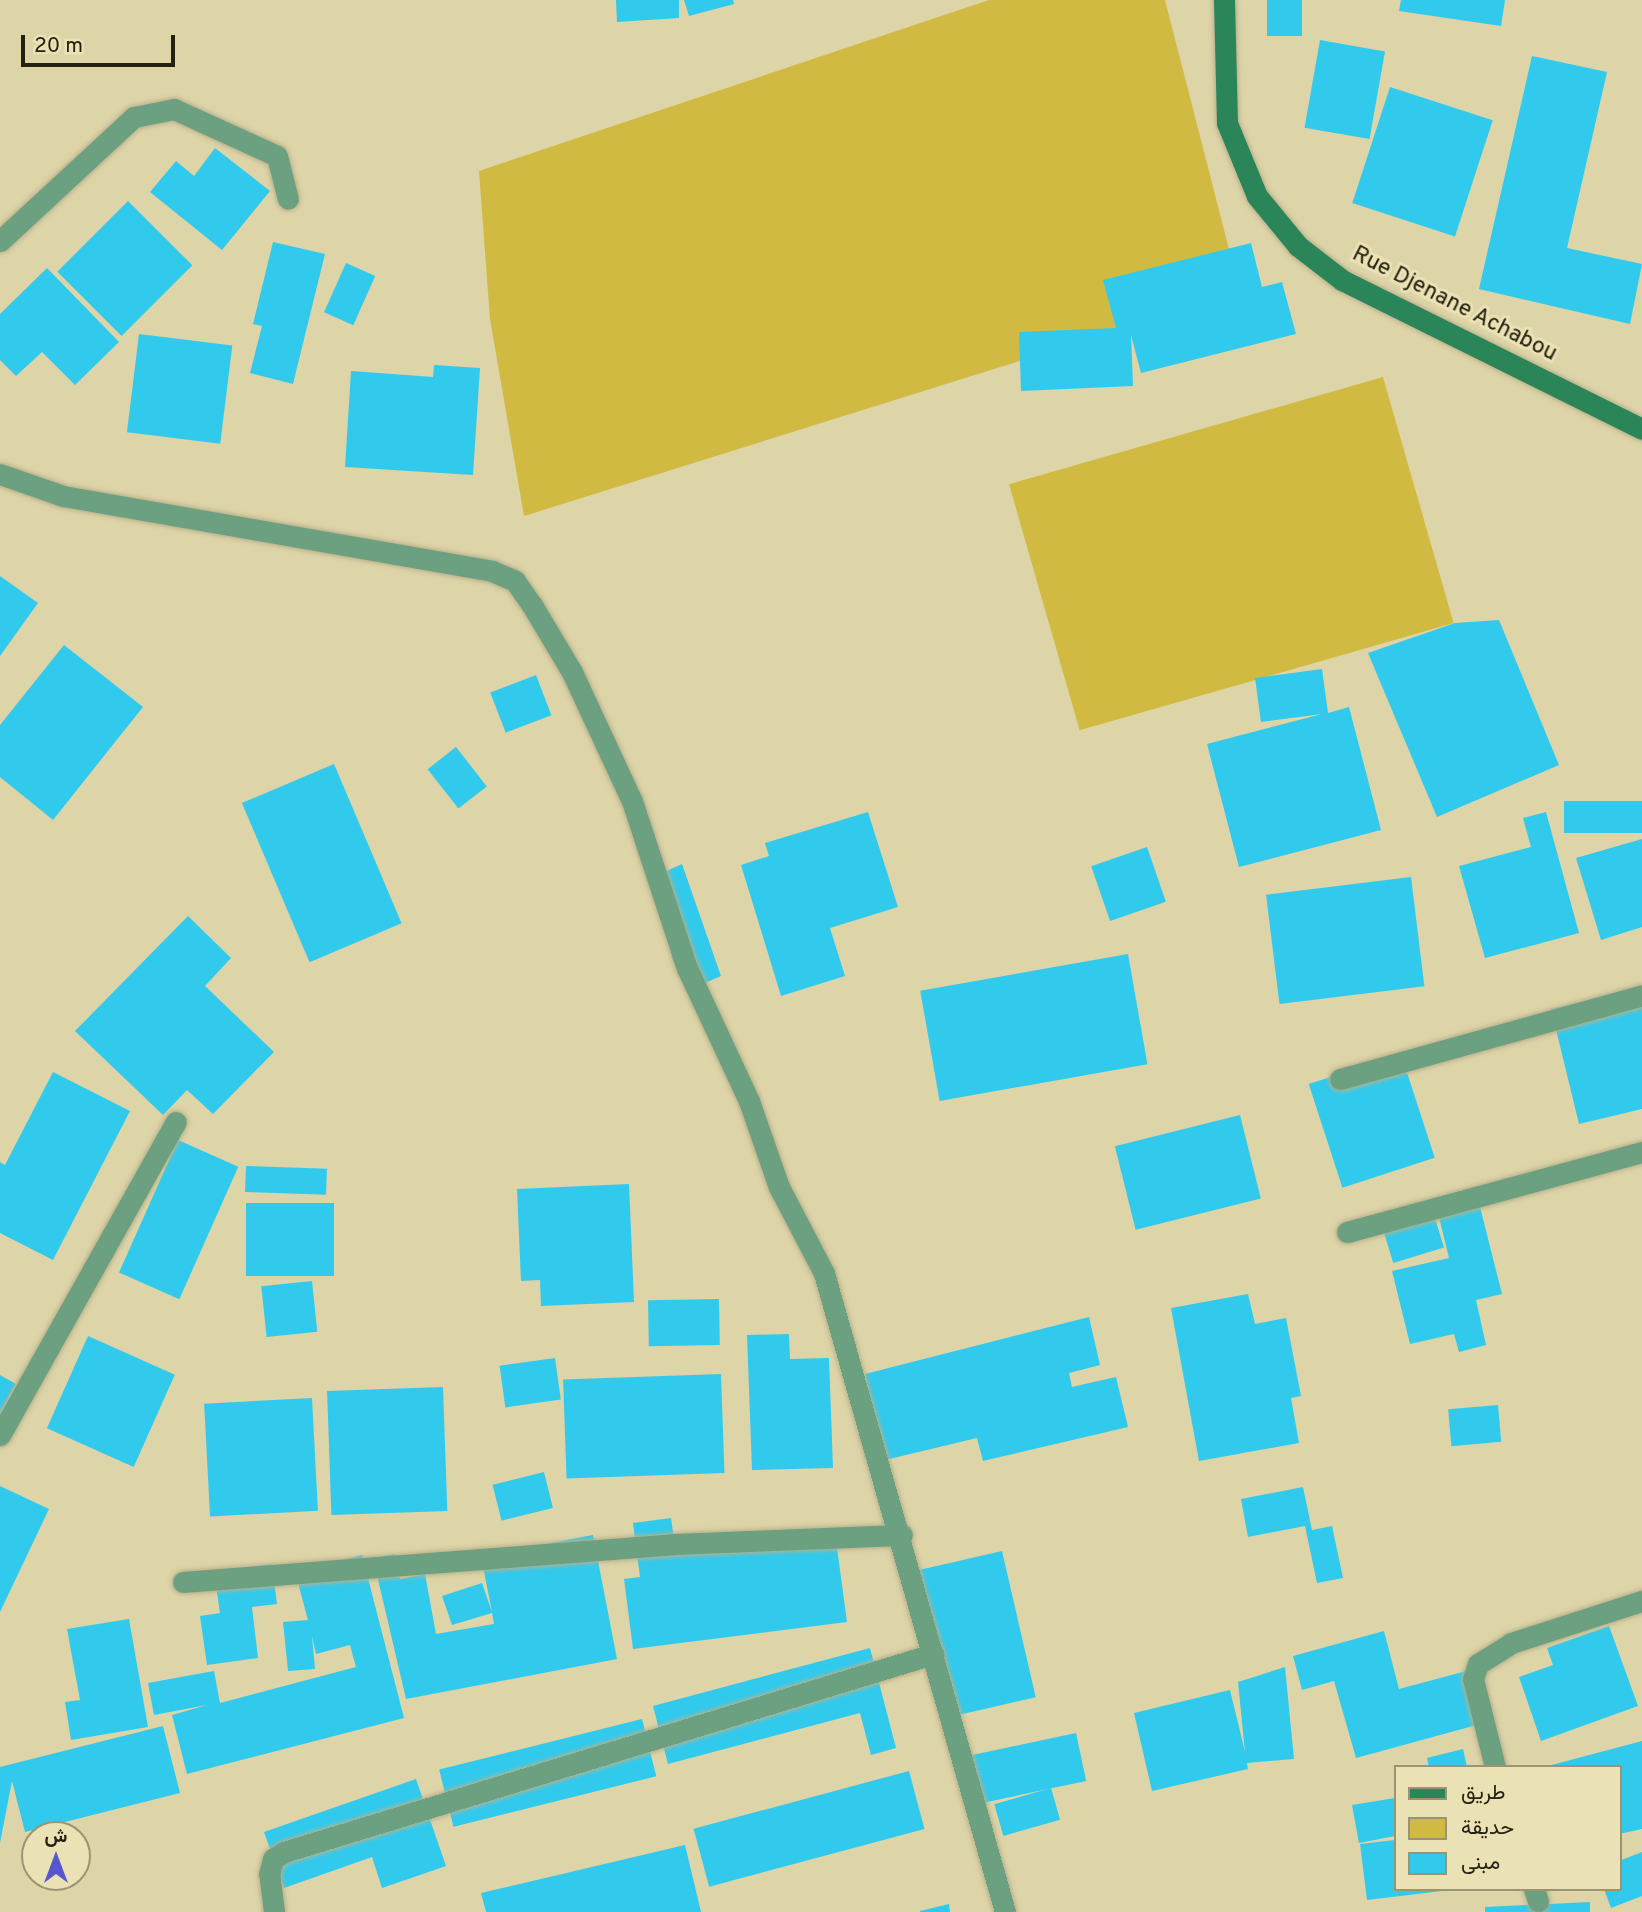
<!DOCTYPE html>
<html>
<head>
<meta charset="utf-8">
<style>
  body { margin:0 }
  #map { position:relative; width:1642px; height:1912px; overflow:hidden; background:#ddd4a8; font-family:Overpass,Vazirmatn,sans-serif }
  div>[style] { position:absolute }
  .green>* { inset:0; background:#d1ba42; transform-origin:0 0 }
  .building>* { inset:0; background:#31caed; transform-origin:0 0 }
  .roads { filter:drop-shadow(0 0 2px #b8b08a) drop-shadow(0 0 2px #b8b08a) }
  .street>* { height:21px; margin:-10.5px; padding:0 10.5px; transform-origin:10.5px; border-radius:10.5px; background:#6ba081 }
  .secondary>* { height:21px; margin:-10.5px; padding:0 10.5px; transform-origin:10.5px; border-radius:10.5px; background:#2a8559 }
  span { translate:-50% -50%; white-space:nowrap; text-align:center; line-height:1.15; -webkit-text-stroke:6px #eae1b4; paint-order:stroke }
  .street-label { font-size:23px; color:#252110 }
  .legend { position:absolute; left:1394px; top:1765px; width:228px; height:126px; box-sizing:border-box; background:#eae1b4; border:2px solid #9b9472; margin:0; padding:9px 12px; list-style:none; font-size:21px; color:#252110 }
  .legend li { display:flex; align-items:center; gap:14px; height:35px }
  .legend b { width:35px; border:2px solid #9b9472 }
  .north { position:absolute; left:21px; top:1821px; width:70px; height:70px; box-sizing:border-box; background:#eae1b4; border:2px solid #9b9472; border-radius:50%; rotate:0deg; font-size:19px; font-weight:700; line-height:28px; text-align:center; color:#252110 }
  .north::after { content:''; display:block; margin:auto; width:24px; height:32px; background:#5656ce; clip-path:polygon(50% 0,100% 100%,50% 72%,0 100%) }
  .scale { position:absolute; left:21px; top:35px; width:154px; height:32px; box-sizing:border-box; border:4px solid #252110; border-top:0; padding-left:9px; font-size:21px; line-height:24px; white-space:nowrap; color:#252110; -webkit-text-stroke:5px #eae1b4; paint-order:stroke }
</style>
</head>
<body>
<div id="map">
  <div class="green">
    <div style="clip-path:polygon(989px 0,1165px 0,1240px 292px,524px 516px,490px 319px,479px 171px)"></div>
    <div style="left:1383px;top:377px;width:256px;height:389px;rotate:74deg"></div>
  </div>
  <div class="building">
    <div style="clip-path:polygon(616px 0,679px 0,679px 18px,617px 22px)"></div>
    <div style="clip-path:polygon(684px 0,733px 0,734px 4px,689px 16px)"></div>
    <div style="left:1267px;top:0;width:35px;height:36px"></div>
    <div style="clip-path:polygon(1401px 0,1505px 0,1501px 26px,1399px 11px)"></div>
    <div style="left:1320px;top:40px;width:66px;height:89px;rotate:10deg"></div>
    <div style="clip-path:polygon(1532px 56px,1607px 72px,1567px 248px,1642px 264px,1630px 324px,1479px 289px)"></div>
    <div style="left:1390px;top:87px;width:108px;height:122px;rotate:18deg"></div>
    <div style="clip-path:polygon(215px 148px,270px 191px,222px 250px,150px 192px,176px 161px,194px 176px)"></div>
    <div style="left:128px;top:201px;width:91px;height:100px;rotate:45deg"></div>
    <div style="clip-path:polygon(273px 242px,325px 254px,293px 384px,250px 373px,262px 326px,253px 324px)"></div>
    <div style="clip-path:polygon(1251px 243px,1262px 287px,1282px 282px,1296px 334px,1141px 373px,1131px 335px,1133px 386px,1021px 391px,1019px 332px,1116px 328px,1103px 280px)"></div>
    <div style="left:346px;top:263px;width:32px;height:54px;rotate:24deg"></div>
    <div style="clip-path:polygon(47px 268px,119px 342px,75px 385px,42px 352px,16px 376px,0 360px,0 314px)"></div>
    <div style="left:139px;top:334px;width:94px;height:99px;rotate:7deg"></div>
    <div style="clip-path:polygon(434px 365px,480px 368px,473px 475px,345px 467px,351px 371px,433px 377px)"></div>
    <div style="clip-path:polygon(0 576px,38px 603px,0 656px)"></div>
    <div style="clip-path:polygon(1499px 620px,1559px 765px,1437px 817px,1368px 653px,1455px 623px)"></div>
    <div style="clip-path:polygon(64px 645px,143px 707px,53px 820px,0 777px,0 725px)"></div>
    <div style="clip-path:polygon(1322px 669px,1328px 713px,1349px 707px,1381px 830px,1239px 867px,1207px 744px,1322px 714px,1261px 722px,1255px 678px)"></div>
    <div style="left:536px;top:675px;width:43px;height:49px;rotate:69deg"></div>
    <div style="left:456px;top:747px;width:50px;height:36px;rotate:52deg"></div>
    <div style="left:334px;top:764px;width:173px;height:100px;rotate:67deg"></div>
    <div style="left:1642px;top:801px;width:32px;height:78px;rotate:90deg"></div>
    <div style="clip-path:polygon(868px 812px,898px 907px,830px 928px,845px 976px,781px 996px,741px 865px,769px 856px,765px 843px)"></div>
    <div style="clip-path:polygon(1546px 812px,1579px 933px,1485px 958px,1459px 866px,1531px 847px,1523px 818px)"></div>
    <div style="clip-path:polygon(1642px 839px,1642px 927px,1601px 940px,1576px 858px)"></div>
    <div style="left:1147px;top:847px;width:58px;height:59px;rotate:71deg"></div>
    <div style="clip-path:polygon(682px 864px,721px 976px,686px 991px,671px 956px,684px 951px,653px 877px)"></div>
    <div style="left:1411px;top:877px;width:110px;height:146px;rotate:83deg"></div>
    <div style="clip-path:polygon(188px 916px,231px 958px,205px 986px,274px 1052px,213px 1114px,187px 1090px,163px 1115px,75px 1031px)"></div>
    <div style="left:1128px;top:954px;width:112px;height:211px;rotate:80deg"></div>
    <div style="clip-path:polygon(1642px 988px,1642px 1109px,1579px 1124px,1551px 1009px)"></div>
    <div style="left:1401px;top:1054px;width:109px;height:97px;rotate:72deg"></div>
    <div style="clip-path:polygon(53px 1072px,130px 1111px,53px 1260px,0 1233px,0 1162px,5px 1165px)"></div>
    <div style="left:1240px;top:1115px;width:86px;height:129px;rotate:76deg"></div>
    <div style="left:178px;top:1140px;width:66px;height:145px;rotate:24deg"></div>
    <div style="left:246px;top:1166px;width:81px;height:26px;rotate:2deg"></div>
    <div style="clip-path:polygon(629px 1184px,634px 1302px,541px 1306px,540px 1280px,521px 1281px,517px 1189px)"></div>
    <div style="left:246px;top:1203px;width:88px;height:73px"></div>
    <div style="clip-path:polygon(1480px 1207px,1502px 1294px,1476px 1300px,1486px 1345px,1459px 1352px,1454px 1334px,1410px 1344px,1392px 1271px,1449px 1258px,1439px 1217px)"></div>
    <div style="left:1434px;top:1215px;width:34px;height:53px;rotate:73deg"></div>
    <div style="left:312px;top:1281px;width:51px;height:51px;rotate:84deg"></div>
    <div style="clip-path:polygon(1248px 1294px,1255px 1324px,1286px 1318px,1301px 1396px,1291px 1398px,1299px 1443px,1199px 1461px,1171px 1308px)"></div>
    <div style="left:719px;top:1299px;width:46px;height:71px;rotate:89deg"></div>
    <div style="clip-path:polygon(1089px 1317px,1100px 1365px,1069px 1373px,1072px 1387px,1116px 1377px,1128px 1427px,983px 1461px,977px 1438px,885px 1460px,865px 1374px)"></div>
    <div style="clip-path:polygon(789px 1334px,790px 1359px,829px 1358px,833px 1468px,752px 1470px,747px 1335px)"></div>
    <div style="left:88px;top:1336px;width:95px;height:101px;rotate:24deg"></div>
    <div style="left:555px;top:1358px;width:42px;height:56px;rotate:82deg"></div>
    <div style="left:721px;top:1374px;width:99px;height:158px;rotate:88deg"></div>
    <div style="clip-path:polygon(0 1375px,16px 1384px,0 1413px)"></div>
    <div style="left:443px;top:1387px;width:124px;height:116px;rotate:88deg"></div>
    <div style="left:312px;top:1398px;width:113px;height:108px;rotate:87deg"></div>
    <div style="left:1498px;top:1405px;width:37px;height:50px;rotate:85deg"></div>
    <div style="left:544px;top:1472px;width:37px;height:53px;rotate:76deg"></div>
    <div style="clip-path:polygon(0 1486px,49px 1509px,0 1612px)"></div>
    <div style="clip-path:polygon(1303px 1487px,1312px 1530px,1332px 1526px,1343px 1578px,1317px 1583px,1305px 1526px,1248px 1537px,1241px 1499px)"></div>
    <div style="clip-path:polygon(671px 1518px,676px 1554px,835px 1533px,847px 1622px,633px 1649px,624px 1579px,640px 1577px,633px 1523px)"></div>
    <div style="clip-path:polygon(593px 1535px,617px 1659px,406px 1699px,373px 1558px,395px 1554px,400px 1579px,425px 1574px,436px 1634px,494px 1624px,492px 1613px,452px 1625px,442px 1596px,482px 1583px,492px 1612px,481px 1556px)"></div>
    <div style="left:1002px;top:1551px;width:150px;height:85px;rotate:77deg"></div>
    <div style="clip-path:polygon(362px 1555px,404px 1718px,187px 1774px,172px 1715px,207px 1705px,154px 1715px,148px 1683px,214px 1671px,220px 1703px,356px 1667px,350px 1645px,316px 1654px,312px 1636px,315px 1669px,288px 1671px,283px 1622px,308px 1620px,295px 1572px)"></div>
    <div style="clip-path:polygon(272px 1564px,277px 1604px,252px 1607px,258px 1658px,207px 1665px,200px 1616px,220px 1613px,214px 1572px)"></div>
    <div style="clip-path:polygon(129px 1619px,148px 1727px,71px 1740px,65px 1702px,80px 1700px,67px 1629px)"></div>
    <div style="clip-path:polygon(1609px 1626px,1638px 1706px,1541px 1741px,1519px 1677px,1553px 1665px,1547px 1648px)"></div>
    <div style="clip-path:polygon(1384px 1631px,1399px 1689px,1470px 1670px,1484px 1723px,1356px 1758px,1334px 1681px,1302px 1690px,1293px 1656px)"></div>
    <div style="clip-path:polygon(870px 1648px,896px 1748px,871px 1755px,860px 1713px,668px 1764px,653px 1706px)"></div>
    <div style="clip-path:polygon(1285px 1667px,1294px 1759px,1247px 1763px,1248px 1769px,1152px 1791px,1134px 1713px,1230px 1690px,1245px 1752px,1238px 1682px)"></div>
    <div style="left:642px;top:1719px;width:59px;height:209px;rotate:76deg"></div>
    <div style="clip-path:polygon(163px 1726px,180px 1793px,25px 1832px,12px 1781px,0 1843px,0 1767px)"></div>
    <div style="left:1076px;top:1733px;width:49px;height:112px;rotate:78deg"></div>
    <div style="clip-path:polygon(1642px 1741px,1642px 1829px,1619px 1834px,1619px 1767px,1544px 1767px)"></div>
    <div style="clip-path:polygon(1463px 1749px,1467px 1767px,1429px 1767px,1427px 1758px)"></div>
    <div style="left:909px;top:1771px;width:60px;height:223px;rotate:75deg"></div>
    <div style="clip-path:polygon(416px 1779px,446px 1866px,382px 1888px,372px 1857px,284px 1888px,264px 1832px)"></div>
    <div style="left:1051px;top:1788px;width:33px;height:59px;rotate:74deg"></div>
    <div style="clip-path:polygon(1395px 1798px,1395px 1836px,1359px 1843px,1352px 1805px)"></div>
    <div style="clip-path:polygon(1395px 1840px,1395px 1889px,1442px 1891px,1367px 1900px,1360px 1844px)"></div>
    <div style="clip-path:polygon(685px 1845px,701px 1912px,486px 1912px,481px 1893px)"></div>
    <div style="clip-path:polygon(1642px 1852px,1642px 1896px,1611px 1908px,1604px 1889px,1619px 1889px,1619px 1861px)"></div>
    <div style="clip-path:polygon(1590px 1902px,1590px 1912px,1485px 1912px,1485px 1907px)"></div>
    <div style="clip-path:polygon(949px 1904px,950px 1912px,920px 1912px,920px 1911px)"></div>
  </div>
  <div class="roads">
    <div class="street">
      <div style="left:0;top:241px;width:183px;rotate:-42.8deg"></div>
      <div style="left:134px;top:117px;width:41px;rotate:-11.3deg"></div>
      <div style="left:174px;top:109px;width:113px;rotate:24.5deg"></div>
      <div style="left:277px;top:156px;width:44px;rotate:75.7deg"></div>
      <div style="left:0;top:474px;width:67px;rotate:19.2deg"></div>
      <div style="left:63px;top:496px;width:436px;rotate:9.9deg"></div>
      <div style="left:492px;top:571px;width:25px;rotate:23deg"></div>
      <div style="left:515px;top:581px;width:29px;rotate:55deg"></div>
      <div style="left:532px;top:605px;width:78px;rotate:59.2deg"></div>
      <div style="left:572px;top:672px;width:142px;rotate:65.1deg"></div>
      <div style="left:632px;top:801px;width:176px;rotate:71.8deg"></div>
      <div style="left:687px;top:968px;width:147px;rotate:65deg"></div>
      <div style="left:749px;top:1101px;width:91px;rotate:70.8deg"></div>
      <div style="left:779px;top:1187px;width:97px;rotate:62.4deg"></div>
      <div style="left:824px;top:1273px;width:664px;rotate:74.18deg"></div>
      <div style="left:1340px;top:1079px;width:313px;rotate:-15.5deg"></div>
      <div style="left:1347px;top:1232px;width:306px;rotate:-15.2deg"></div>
      <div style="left:0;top:1435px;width:359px;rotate:-60.7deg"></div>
      <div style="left:183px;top:1582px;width:491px;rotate:-4.4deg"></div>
      <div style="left:673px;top:1544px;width:229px;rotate:-2.3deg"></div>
      <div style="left:1495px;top:1767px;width:91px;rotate:-104deg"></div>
      <div style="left:1473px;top:1679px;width:16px;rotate:-72deg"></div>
      <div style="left:1478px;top:1664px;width:39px;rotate:-32deg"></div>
      <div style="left:1511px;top:1643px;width:138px;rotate:-17.8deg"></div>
      <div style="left:1534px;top:1889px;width:13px;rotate:72deg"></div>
      <div style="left:274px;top:1912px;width:38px;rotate:-97deg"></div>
      <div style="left:269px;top:1874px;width:16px;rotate:-75deg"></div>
      <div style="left:273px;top:1859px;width:13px;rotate:-32deg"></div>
      <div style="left:284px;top:1852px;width:679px;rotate:-16.97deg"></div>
    </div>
    <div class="secondary">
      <div style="left:1224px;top:0;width:123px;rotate:88.6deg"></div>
      <div style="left:1227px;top:123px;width:79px;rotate:67.7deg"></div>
      <div style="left:1257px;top:196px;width:65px;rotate:50.6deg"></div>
      <div style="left:1298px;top:246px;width:56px;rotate:37.7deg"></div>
      <div style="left:1342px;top:280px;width:335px;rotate:26.4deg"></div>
    </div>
  </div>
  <div class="street-label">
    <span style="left:1454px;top:305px;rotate:27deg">Rue Djenane Achabou</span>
  </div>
  <ul class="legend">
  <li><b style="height:9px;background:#2a8559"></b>طريق</li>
  <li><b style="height:19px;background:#d1ba42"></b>حديقة</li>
  <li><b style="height:19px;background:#31caed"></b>مبنى</li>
  </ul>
  <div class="north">ش</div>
  <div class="scale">20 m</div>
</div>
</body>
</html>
